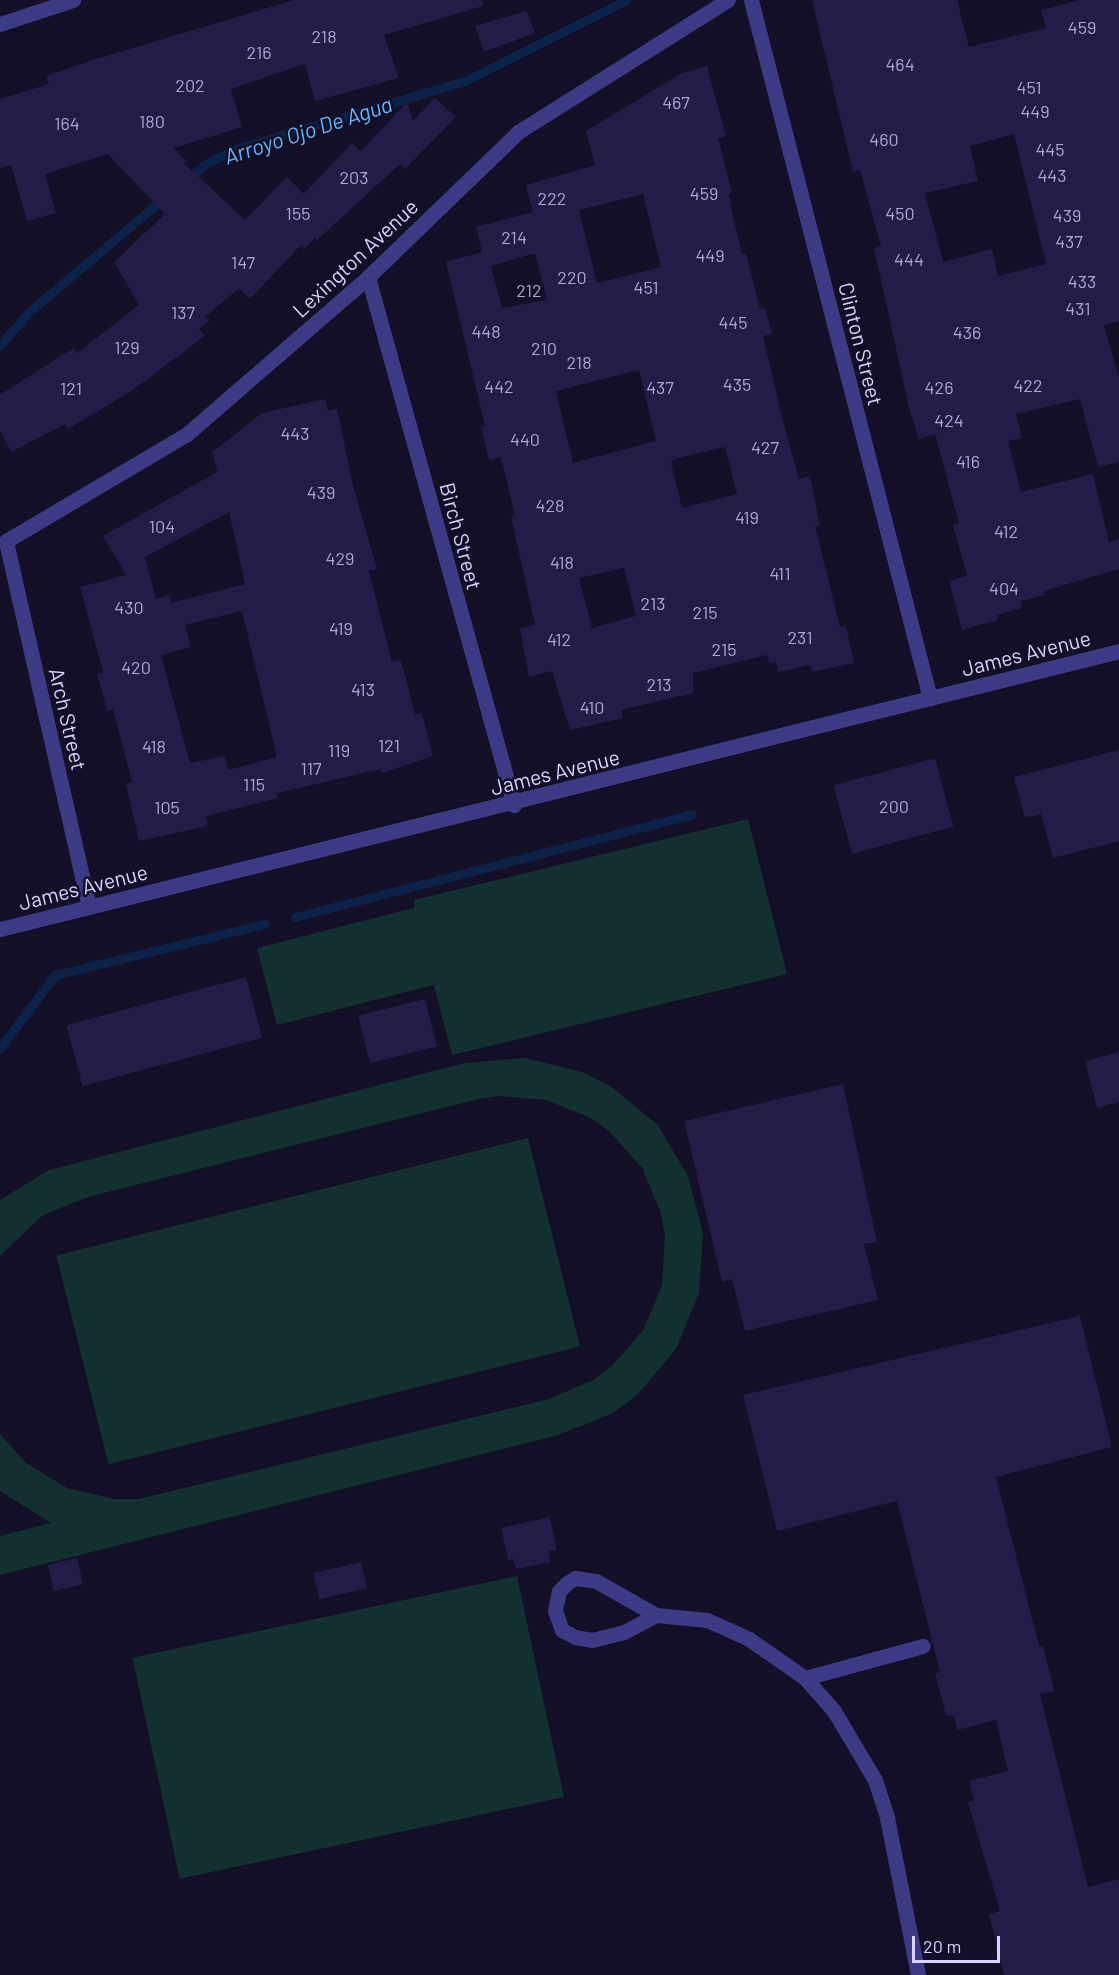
<!DOCTYPE html>
<html>
<head>
<meta charset="utf-8">
<style>
  body { margin:0 }
  #map { position:relative; width:1119px; height:1975px; overflow:hidden; background:#130f26; font-family:Barlow,sans-serif }
  div>[style] { position:absolute }
  .green>* { inset:0; background:#12302f; transform-origin:0 0 }
  .stream>* { height:9px; margin:-4.5px; padding:0 4.5px; transform-origin:4.5px; border-radius:4.5px; background:#0c2248 }
  .building>* { inset:0; background:#241b47; transform-origin:0 0 }
  .pedestrian>* { height:15px; margin:-7.5px; padding:0 7.5px; transform-origin:7.5px; border-radius:7.5px; background:#3d3a85 }
  .minor>* { height:15px; margin:-7.5px; padding:0 7.5px; transform-origin:7.5px; border-radius:7.5px; background:#3d3a85 }
  span { translate:-50% -50%; white-space:nowrap; text-align:center; line-height:1.15; -webkit-text-stroke:5px #130f26; paint-order:stroke }
  .number-label { font-size:18px; color:#aca6d1 }
  .number-label span { -webkit-text-stroke-width:0 }
  .street-label { font-size:21px; color:#d9d4ff }
  .water-label { font-size:22px; color:#62b6ff; font-style:italic }
  .scale { position:absolute; left:912px; top:1936px; width:88px; height:27px; box-sizing:border-box; border:3px solid #d9d4ff; border-top:0; padding-left:8px; font-size:18px; line-height:21px; white-space:nowrap; color:#d9d4ff; -webkit-text-stroke:4px #130f26; paint-order:stroke }
</style>
</head>
<body>
<div id="map">
  <div class="green">
    <div style="clip-path:polygon(748px 819px,787px 974px,452px 1055px,434px 985px,277px 1025px,257px 948px,414px 908px,414px 900px)"></div>
    <div style="clip-path:polygon(525px 1058px,583px 1072px,610px 1086px,657px 1124px,688px 1176px,703px 1234px,699px 1293px,676px 1349px,637px 1395px,613px 1413px,558px 1435px,0 1575px,0 1536px,51px 1523px,0 1491px,0 1434px,26px 1463px,67px 1488px,114px 1499px,139px 1499px,549px 1399px,593px 1380px,612px 1366px,644px 1329px,662px 1285px,665px 1237px,661px 1213px,642px 1168px,610px 1132px,591px 1118px,546px 1100px,498px 1096px,474px 1100px,88px 1197px,43px 1215px,0 1256px,0 1200px,49px 1170px,465px 1063px)"></div>
    <div style="left:528px;top:1138px;width:215px;height:486px;rotate:76deg"></div>
    <div style="left:517px;top:1576px;width:226px;height:393px;rotate:78deg"></div>
  </div>
  <div class="stream">
    <div style="left:187px;top:179px;width:22px;rotate:-39deg"></div>
    <div style="left:204px;top:165px;width:35px;rotate:-27deg"></div>
    <div style="left:235px;top:149px;width:240px;rotate:-16.5deg"></div>
    <div style="left:465px;top:81px;width:180px;rotate:-26.7deg"></div>
    <div style="left:0;top:345px;width:44px;rotate:-48.7deg"></div>
    <div style="left:29px;top:312px;width:178px;rotate:-40.2deg"></div>
    <div style="left:295px;top:917px;width:410px;rotate:-14.5deg"></div>
    <div style="left:0;top:1048px;width:91px;rotate:-53deg"></div>
    <div style="left:55px;top:975px;width:216px;rotate:-13.7deg"></div>
  </div>
  <div class="building">
    <div style="clip-path:polygon(294px 0,482px 0,483px 6px,384px 35px,399px 78px,315px 101px,305px 64px,231px 89px,242px 127px,174px 148px,186px 161px,184px 163px,245px 220px,287px 177px,304px 194px,352px 143px,361px 151px,407px 102px,413px 121px,435px 98px,456px 117px,405px 169px,400px 164px,317px 240px,315px 238px,304px 249px,301px 245px,250px 299px,239px 288px,205px 317px,209px 321px,199px 329px,205px 336px,133px 390px,68px 429px,65px 424px,11px 452px,0 431px,0 395px,73px 348px,77px 353px,139px 305px,114px 262px,165px 214px,108px 154px,45px 174px,56px 213px,27px 221px,11px 165px,0 168px,0 99px,49px 84px,46px 76px,96px 59px)"></div>
    <div style="clip-path:polygon(evenodd,812px 0,957px 0,969px 47px,1046px 28px,1041px 10px,1080px 0,1119px 0,1119px 321px,1104px 325px,1119px 377px,1119px 462px,1098px 467px,1080px 399px,1016px 414px,1022px 438px,1008px 441px,1021px 492px,1093px 474px,1109px 542px,1119px 539px,1119px 569px,1044px 591px,1045px 595px,1021px 601px,1022px 608px,997px 615px,998px 620px,962px 630px,949px 581px,967px 576px,953px 525px,959px 523px,935px 434px,919px 439px,909px 408px,874px 248px,881px 246px,860px 170px,853px 172px,812px 0,1014px 134px,1046px 264px,998px 276px,992px 249px,943px 262px,925px 193px,978px 181px,970px 146px,1014px 134px)"></div>
    <div style="clip-path:polygon(526px 11px,535px 33px,484px 52px,475px 26px)"></div>
    <div style="clip-path:polygon(evenodd,707px 66px,726px 136px,718px 138px,732px 193px,729px 194px,731px 208px,742px 254px,746px 253px,760px 309px,765px 308px,772px 334px,763px 336px,783px 421px,799px 479px,810px 476px,820px 525px,815px 526px,840px 627px,846px 626px,854px 663px,812px 672px,810px 665px,778px 672px,776px 662px,769px 664px,767px 655px,693px 673px,693px 693px,621px 710px,623px 718px,570px 730px,552px 671px,529px 677px,520px 628px,535px 625px,511px 517px,515px 516px,501px 457px,489px 460px,481px 427px,485px 426px,446px 262px,482px 252px,476px 227px,533px 212px,526px 185px,595px 165px,586px 131px,682px 73px,707px 66px,643px 194px,661px 267px,597px 283px,579px 210px,643px 194px,707px 66px,535px 253px,547px 300px,502px 308px,491px 266px,535px 253px,707px 66px,639px 370px,656px 441px,573px 463px,556px 391px,639px 370px,707px 66px,725px 447px,737px 494px,682px 508px,671px 463px,674px 459px,725px 447px,707px 66px,624px 568px,636px 616px,592px 628px,579px 578px,624px 568px)"></div>
    <div style="clip-path:polygon(evenodd,325px 399px,328px 411px,337px 409px,353px 485px,377px 569px,369px 571px,392px 662px,401px 660px,415px 714px,422px 713px,433px 756px,382px 773px,381px 769px,277px 793px,278px 798px,206px 816px,208px 826px,139px 841px,126px 784px,132px 782px,113px 709px,107px 711px,97px 674px,103px 672px,80px 587px,126px 575px,103px 536px,217px 472px,212px 452px,262px 413px,325px 399px,229px 512px,245px 584px,171px 603px,170px 595px,156px 599px,145px 557px,229px 512px,325px 399px,242px 611px,277px 757px,228px 770px,225px 756px,190px 763px,161px 655px,191px 647px,185px 625px,242px 611px)"></div>
    <div style="clip-path:polygon(1119px 750px,1119px 841px,1053px 858px,1041px 814px,1025px 818px,1014px 777px)"></div>
    <div style="left:935px;top:758px;width:71px;height:105px;rotate:75deg"></div>
    <div style="left:246px;top:977px;width:63px;height:186px;rotate:75deg"></div>
    <div style="left:425px;top:999px;width:49px;height:69px;rotate:76deg"></div>
    <div style="clip-path:polygon(1119px 1052px,1119px 1102px,1097px 1108px,1085px 1061px)"></div>
    <div style="clip-path:polygon(843px 1084px,877px 1242px,864px 1244px,878px 1300px,745px 1331px,732px 1279px,722px 1282px,684px 1121px)"></div>
    <div style="clip-path:polygon(1080px 1316px,1112px 1447px,996px 1477px,1039px 1646px,1043px 1645px,1054px 1691px,1040px 1694px,1088px 1887px,1119px 1879px,1119px 1975px,1004px 1975px,989px 1914px,1000px 1911px,968px 1802px,974px 1801px,969px 1781px,1008px 1771px,996px 1720px,957px 1730px,954px 1715px,946px 1716px,935px 1673px,940px 1672px,897px 1501px,777px 1531px,743px 1395px)"></div>
    <div style="clip-path:polygon(550px 1517px,557px 1550px,549px 1551px,550px 1562px,516px 1569px,513px 1559px,508px 1560px,501px 1528px)"></div>
    <div style="left:77px;top:1558px;width:27px;height:30px;rotate:77deg"></div>
    <div style="left:361px;top:1562px;width:27px;height:49px;rotate:77deg"></div>
  </div>
  <div class="pedestrian">
    <div style="left:805px;top:1678px;width:122px;rotate:-15.2deg"></div>
  </div>
  <div class="minor">
    <div style="left:751px;top:0;width:721px;rotate:75.62deg"></div>
    <div style="left:0;top:24px;width:77px;rotate:-18.2deg"></div>
    <div style="left:368px;top:277px;width:548px;rotate:74.54deg"></div>
    <div style="left:89px;top:907px;width:375px;rotate:-102.8deg"></div>
    <div style="left:6px;top:541px;width:210px;rotate:-30.6deg"></div>
    <div style="left:187px;top:434px;width:240px;rotate:-40.9deg"></div>
    <div style="left:368px;top:277px;width:209px;rotate:-44deg"></div>
    <div style="left:518px;top:132px;width:248px;rotate:-32.2deg"></div>
    <div style="left:0;top:929px;width:1153px;rotate:-13.95deg"></div>
    <div style="left:656px;top:1615px;width:36px;rotate:152deg"></div>
    <div style="left:624px;top:1632px;width:33px;rotate:166deg"></div>
    <div style="left:592px;top:1640px;width:17px;rotate:-170deg"></div>
    <div style="left:575px;top:1637px;width:15px;rotate:-152deg"></div>
    <div style="left:562px;top:1630px;width:20px;rotate:-110deg"></div>
    <div style="left:555px;top:1611px;width:20px;rotate:-79deg"></div>
    <div style="left:559px;top:1591px;width:11px;rotate:-45deg"></div>
    <div style="left:567px;top:1583px;width:9px;rotate:-32deg"></div>
    <div style="left:575px;top:1578px;width:21px;rotate:8deg"></div>
    <div style="left:596px;top:1581px;width:69px;rotate:29.5deg"></div>
    <div style="left:656px;top:1615px;width:51px;rotate:5.6deg"></div>
    <div style="left:707px;top:1620px;width:46px;rotate:24.3deg"></div>
    <div style="left:749px;top:1639px;width:68px;rotate:34.9deg"></div>
    <div style="left:805px;top:1678px;width:44px;rotate:48.7deg"></div>
    <div style="left:834px;top:1711px;width:80px;rotate:59.3deg"></div>
    <div style="left:875px;top:1780px;width:40px;rotate:72deg"></div>
    <div style="left:887px;top:1818px;width:160px;rotate:78.8deg"></div>
  </div>
  <div class="number-label">
    <span style="left:1082px;top:27px">459</span>
    <span style="left:324px;top:36px">218</span>
    <span style="left:259px;top:52px">216</span>
    <span style="left:900px;top:64px">464</span>
    <span style="left:190px;top:85px">202</span>
    <span style="left:1029px;top:87px">451</span>
    <span style="left:676px;top:102px">467</span>
    <span style="left:1035px;top:111px">449</span>
    <span style="left:152px;top:121px">180</span>
    <span style="left:67px;top:123px">164</span>
    <span style="left:884px;top:139px">460</span>
    <span style="left:1050px;top:149px">445</span>
    <span style="left:1052px;top:175px">443</span>
    <span style="left:354px;top:177px">203</span>
    <span style="left:704px;top:193px">459</span>
    <span style="left:552px;top:198px">222</span>
    <span style="left:298px;top:213px">155</span>
    <span style="left:900px;top:213px">450</span>
    <span style="left:1067px;top:215px">439</span>
    <span style="left:514px;top:237px">214</span>
    <span style="left:1069px;top:241px">437</span>
    <span style="left:710px;top:255px">449</span>
    <span style="left:909px;top:259px">444</span>
    <span style="left:243px;top:262px">147</span>
    <span style="left:572px;top:277px">220</span>
    <span style="left:1082px;top:281px">433</span>
    <span style="left:646px;top:287px">451</span>
    <span style="left:529px;top:290px">212</span>
    <span style="left:1078px;top:308px">431</span>
    <span style="left:183px;top:312px">137</span>
    <span style="left:733px;top:322px">445</span>
    <span style="left:486px;top:331px">448</span>
    <span style="left:967px;top:332px">436</span>
    <span style="left:127px;top:347px">129</span>
    <span style="left:544px;top:348px">210</span>
    <span style="left:579px;top:362px">218</span>
    <span style="left:737px;top:384px">435</span>
    <span style="left:1028px;top:385px">422</span>
    <span style="left:499px;top:386px">442</span>
    <span style="left:660px;top:387px">437</span>
    <span style="left:939px;top:387px">426</span>
    <span style="left:71px;top:388px">121</span>
    <span style="left:949px;top:420px">424</span>
    <span style="left:295px;top:433px">443</span>
    <span style="left:525px;top:439px">440</span>
    <span style="left:765px;top:447px">427</span>
    <span style="left:968px;top:461px">416</span>
    <span style="left:321px;top:492px">439</span>
    <span style="left:550px;top:505px">428</span>
    <span style="left:747px;top:517px">419</span>
    <span style="left:162px;top:526px">104</span>
    <span style="left:1006px;top:531px">412</span>
    <span style="left:340px;top:558px">429</span>
    <span style="left:562px;top:562px">418</span>
    <span style="left:780px;top:573px">411</span>
    <span style="left:1004px;top:588px">404</span>
    <span style="left:653px;top:603px">213</span>
    <span style="left:129px;top:607px">430</span>
    <span style="left:705px;top:612px">215</span>
    <span style="left:341px;top:628px">419</span>
    <span style="left:800px;top:637px">231</span>
    <span style="left:559px;top:639px">412</span>
    <span style="left:724px;top:649px">215</span>
    <span style="left:136px;top:667px">420</span>
    <span style="left:659px;top:684px">213</span>
    <span style="left:363px;top:689px">413</span>
    <span style="left:592px;top:707px">410</span>
    <span style="left:389px;top:745px">121</span>
    <span style="left:154px;top:746px">418</span>
    <span style="left:339px;top:750px">119</span>
    <span style="left:311px;top:768px">117</span>
    <span style="left:254px;top:784px">115</span>
    <span style="left:894px;top:806px">200</span>
    <span style="left:167px;top:807px">105</span>
  </div>
  <div class="street-label">
    <span style="left:355px;top:258px;rotate:-43deg">Lexington Avenue</span>
    <span style="left:861px;top:344px;rotate:76deg">Clinton Street</span>
    <span style="left:461px;top:536px;rotate:75deg">Birch Street</span>
    <span style="left:1026px;top:653px;rotate:-14deg">James Avenue</span>
    <span style="left:68px;top:719px;rotate:77deg">Arch Street</span>
    <span style="left:555px;top:772px;rotate:-14deg">James Avenue</span>
    <span style="left:83px;top:887px;rotate:-14deg">James Avenue</span>
  </div>
  <div class="water-label">
    <span style="left:308px;top:130px;rotate:-18deg">Arroyo Ojo De Agua</span>
  </div>
  <div class="scale">20 m</div>
</div>
</body>
</html>
